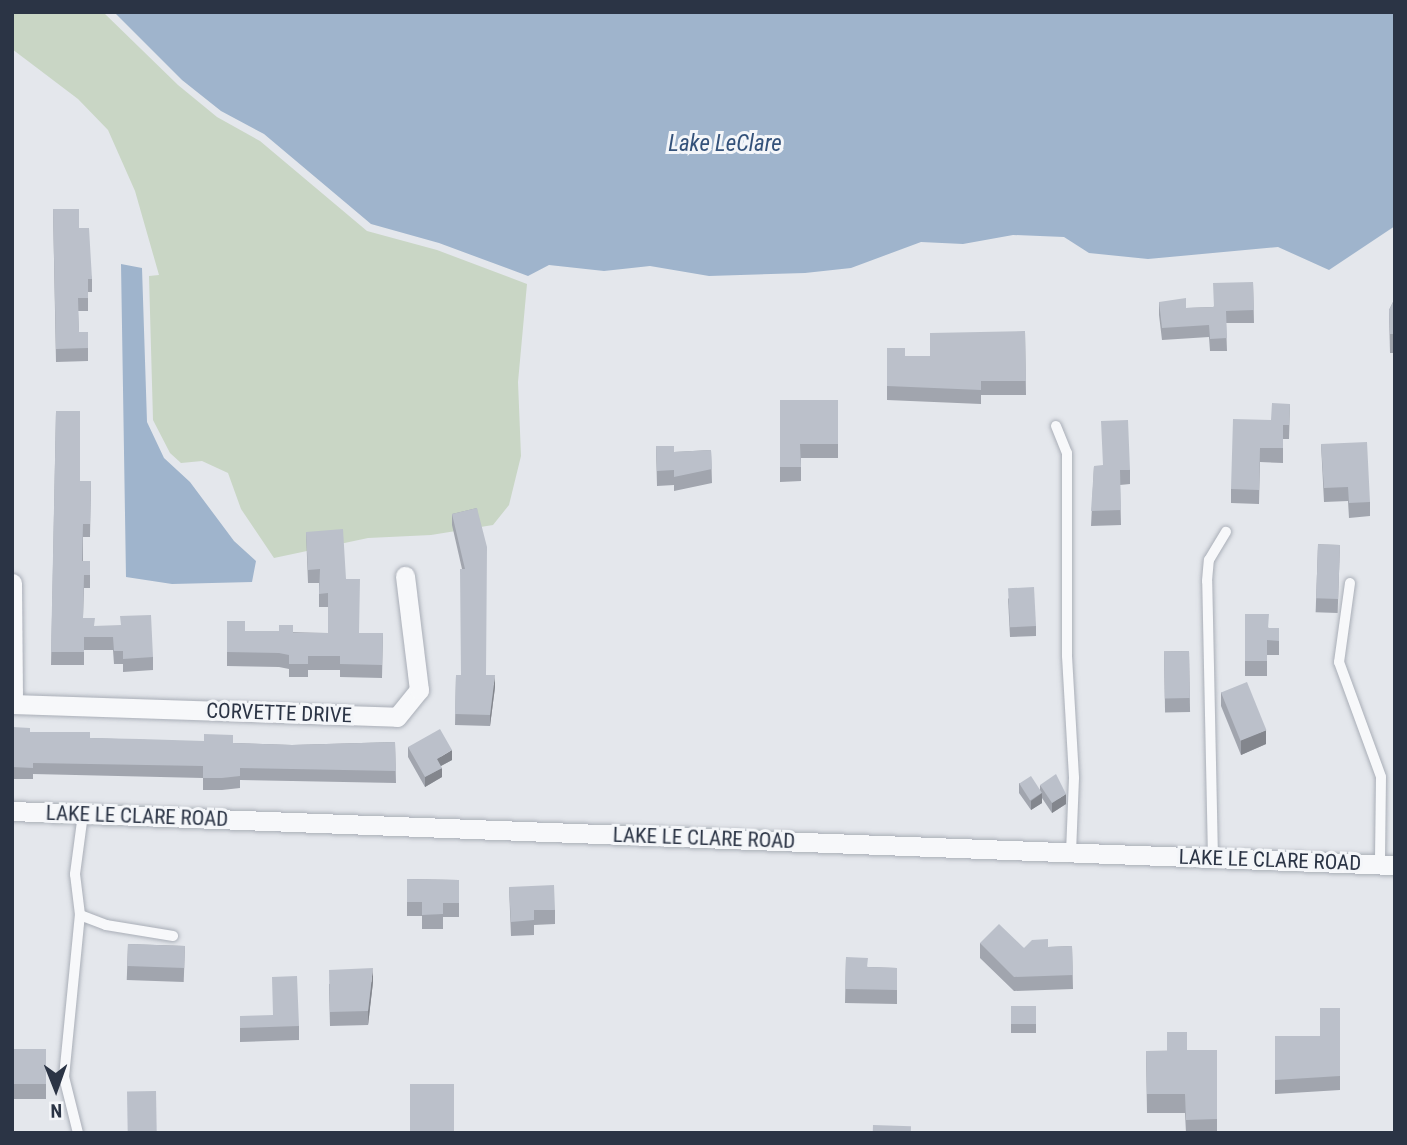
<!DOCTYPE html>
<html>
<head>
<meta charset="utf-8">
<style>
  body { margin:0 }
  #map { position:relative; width:1407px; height:1145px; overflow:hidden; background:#e4e7ec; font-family:"Roboto Condensed",sans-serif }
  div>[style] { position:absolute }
  .green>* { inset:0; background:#c9d6c5 }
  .water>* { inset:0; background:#9fb4cc }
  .roads { filter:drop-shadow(0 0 2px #a9aeb7) drop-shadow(0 0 2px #a9aeb7) }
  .lane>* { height:10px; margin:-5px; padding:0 5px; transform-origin:5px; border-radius:5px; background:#f7f8fa }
  .street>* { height:19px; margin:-9.5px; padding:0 9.5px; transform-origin:9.5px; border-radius:9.5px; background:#f7f8fa }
  .wall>* { inset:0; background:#a1a5ae; transform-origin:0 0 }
  .shaded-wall>* { inset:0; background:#83868d }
  .building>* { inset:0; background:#bbc0ca; transform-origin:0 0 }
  span { translate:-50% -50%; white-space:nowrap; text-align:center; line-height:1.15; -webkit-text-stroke:6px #f4f6f9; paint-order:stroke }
  .street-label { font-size:21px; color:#2b3445 }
  .water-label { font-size:23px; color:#34527a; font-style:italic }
  .frame { position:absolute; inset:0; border:14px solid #2b3445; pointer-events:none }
  .north { position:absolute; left:21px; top:1054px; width:70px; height:70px; -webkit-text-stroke:5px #f4f6f9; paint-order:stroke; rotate:179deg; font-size:19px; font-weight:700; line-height:28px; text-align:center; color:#2b3445 }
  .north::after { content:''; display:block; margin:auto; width:24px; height:32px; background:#2b3445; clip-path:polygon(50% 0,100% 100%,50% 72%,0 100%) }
</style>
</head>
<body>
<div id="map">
  <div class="green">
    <div style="clip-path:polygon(12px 12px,103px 12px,178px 85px,217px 117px,260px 141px,367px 231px,437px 250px,527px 284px,518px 382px,521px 456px,509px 505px,493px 525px,431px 535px,368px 538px,274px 558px,241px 509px,228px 473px,202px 461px,181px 463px,170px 453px,153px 420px,149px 276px,159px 275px,135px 191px,108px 130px,78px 99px,12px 49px)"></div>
  </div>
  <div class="water">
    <div style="clip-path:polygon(114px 12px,1395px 12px,1395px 226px,1329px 270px,1278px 247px,1148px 259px,1089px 253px,1064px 237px,1013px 235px,963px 244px,921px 242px,851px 268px,805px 273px,709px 276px,650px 266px,604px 271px,549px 265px,528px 276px,439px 243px,371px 224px,264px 134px,221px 111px,182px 80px)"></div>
    <div style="clip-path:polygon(121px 264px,142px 268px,147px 422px,164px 458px,190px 482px,234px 541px,256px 561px,252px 582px,172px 584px,126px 577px)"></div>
  </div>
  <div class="roads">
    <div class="lane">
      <div style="left:1056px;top:426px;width:29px;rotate:68deg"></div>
      <div style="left:1067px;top:453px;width:203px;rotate:90deg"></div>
      <div style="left:1067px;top:656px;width:122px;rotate:86.7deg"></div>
      <div style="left:1074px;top:778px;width:75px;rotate:92.3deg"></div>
      <div style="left:1350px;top:583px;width:80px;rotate:97.9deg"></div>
      <div style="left:1339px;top:662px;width:122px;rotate:69.9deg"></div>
      <div style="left:1381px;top:777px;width:88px;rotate:90.7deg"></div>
      <div style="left:83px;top:814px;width:61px;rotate:97.6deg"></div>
      <div style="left:75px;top:874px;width:41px;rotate:83deg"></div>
      <div style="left:80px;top:915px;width:28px;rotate:21deg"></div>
      <div style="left:106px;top:925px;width:68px;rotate:9.3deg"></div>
      <div style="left:1213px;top:858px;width:277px;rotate:-91.2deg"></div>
      <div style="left:1207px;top:581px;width:21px;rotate:-85deg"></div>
      <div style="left:1209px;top:560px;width:33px;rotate:-59deg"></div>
      <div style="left:78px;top:1133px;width:58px;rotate:-104deg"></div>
      <div style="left:64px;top:1077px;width:163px;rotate:-84.4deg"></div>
    </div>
    <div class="street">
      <div style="left:12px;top:583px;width:121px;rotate:89.5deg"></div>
      <div style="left:12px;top:704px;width:385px;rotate:1.9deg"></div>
      <div style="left:397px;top:717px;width:35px;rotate:-51deg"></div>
      <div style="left:419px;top:690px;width:115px;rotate:-97deg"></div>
      <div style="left:12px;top:811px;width:1384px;rotate:2.24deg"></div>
    </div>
  </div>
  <div class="wall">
    <div style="clip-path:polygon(53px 209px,79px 228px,92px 279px,92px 292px,88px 292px,88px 311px,78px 311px,79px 332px,88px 332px,88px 361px,56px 362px)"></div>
    <div style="clip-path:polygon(1253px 282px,1254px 323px,1226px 323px,1227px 351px,1210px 351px,1209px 337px,1162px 340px,1159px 315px,1159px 302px,1186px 308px,1213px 307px)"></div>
    <div style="clip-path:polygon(1395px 298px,1395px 353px,1390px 353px,1389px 310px)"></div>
    <div style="clip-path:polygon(1025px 331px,1026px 395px,981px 395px,981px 404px,887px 400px,887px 348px,905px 356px,930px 356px)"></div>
    <div style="clip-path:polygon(780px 400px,838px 400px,838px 458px,801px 458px,801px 481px,780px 482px)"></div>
    <div style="clip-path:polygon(1290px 404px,1289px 439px,1283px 439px,1283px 463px,1260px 462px,1259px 504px,1231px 503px,1231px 489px,1271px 420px)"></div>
    <div style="clip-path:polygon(56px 411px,80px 481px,91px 481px,90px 537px,83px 537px,83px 561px,90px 561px,90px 588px,84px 588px,83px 618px,94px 626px,153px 657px,153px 670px,123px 672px,123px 664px,114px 664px,113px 650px,84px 650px,84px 665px,51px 665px)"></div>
    <div style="clip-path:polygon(1321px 444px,1370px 502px,1370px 516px,1349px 518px,1348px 501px,1324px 502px)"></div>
    <div style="clip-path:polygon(656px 446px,674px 452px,711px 450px,712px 483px,674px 491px,674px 485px,657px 486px)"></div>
    <div style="clip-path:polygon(1094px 466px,1130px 470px,1130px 484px,1120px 485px,1121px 525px,1091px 526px)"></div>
    <div style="clip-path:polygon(477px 508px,486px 675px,495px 687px,490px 726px,455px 725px,456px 675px,461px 675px,462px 569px,452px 525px,452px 514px)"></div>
    <div style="clip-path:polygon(306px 532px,346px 579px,359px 633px,383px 633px,382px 678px,340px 677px,340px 670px,308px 670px,308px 677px,289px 677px,289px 669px,279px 667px,227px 666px,227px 621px,245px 631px,328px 633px,328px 607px,319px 607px,319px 583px,308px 583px)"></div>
    <div style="left:1340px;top:545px;width:68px;height:22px;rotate:92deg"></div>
    <div style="clip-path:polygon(1008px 598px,1036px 626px,1036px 636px,1010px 637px)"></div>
    <div style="clip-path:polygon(1245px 614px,1269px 628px,1279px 628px,1279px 655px,1267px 655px,1267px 676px,1245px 676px)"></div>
    <div style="left:1189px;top:651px;width:61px;height:25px;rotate:89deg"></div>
    <div style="clip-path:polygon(1221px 692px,1266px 744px,1241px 755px,1221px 706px)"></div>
    <div style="clip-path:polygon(12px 727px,30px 732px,90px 738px,292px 745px,395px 742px,396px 783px,240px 780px,240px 788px,222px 790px,203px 790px,203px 778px,33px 774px,33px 779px,12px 779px)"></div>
    <div style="clip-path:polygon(408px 747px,452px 760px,441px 766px,442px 777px,425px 787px,408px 757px)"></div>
    <div style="clip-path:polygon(1019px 783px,1040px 790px,1040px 785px,1066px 804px,1052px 813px,1042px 798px,1042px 803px,1031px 810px,1019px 793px)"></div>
    <div style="clip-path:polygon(407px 879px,459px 880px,459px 917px,443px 917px,443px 929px,422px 929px,422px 916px,407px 916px)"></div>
    <div style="clip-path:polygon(509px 887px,555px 910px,555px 924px,534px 925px,534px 935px,511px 936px)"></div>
    <div style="clip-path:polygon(980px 943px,1024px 948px,1072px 946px,1073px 989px,1014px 991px,980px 958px)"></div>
    <div style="left:128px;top:944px;width:57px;height:36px;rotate:2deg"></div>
    <div style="clip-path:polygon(846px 957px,868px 967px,897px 968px,897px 1004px,845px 1003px)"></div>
    <div style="clip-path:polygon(373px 982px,368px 1025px,330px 1026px,329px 984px)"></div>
    <div style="left:1011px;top:1006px;width:25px;height:27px"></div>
    <div style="clip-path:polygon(1340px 1008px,1340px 1090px,1275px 1094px,1275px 1036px,1320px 1036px)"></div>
    <div style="clip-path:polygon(240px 1016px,299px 1026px,299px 1040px,240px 1042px)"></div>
    <div style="left:12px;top:1049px;width:34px;height:50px"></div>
    <div style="clip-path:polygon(1217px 1050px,1217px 1133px,1186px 1133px,1185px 1113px,1147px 1113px,1146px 1051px)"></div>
  </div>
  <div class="shaded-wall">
    <div style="clip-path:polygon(495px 675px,495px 687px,490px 726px,490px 715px)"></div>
    <div style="clip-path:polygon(1266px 730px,1266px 744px,1241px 755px,1241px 740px)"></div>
    <div style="clip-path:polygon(452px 750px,452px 760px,437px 768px,437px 759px)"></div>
    <div style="clip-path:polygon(442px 768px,442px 777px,425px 787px,425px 777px)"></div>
    <div style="clip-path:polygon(1042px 793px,1042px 803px,1031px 810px,1031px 801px)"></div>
    <div style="clip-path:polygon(1066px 794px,1066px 804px,1052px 813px,1052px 803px)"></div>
    <div style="clip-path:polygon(373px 968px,373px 982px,368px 1025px,368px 1011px)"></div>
  </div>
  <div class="building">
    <div style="clip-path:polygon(53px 209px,79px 209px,79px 228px,89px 228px,92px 279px,88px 279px,88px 298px,78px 298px,79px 332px,88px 332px,88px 348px,56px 349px)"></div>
    <div style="clip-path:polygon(1253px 282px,1254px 310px,1226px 311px,1227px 338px,1210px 339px,1209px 325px,1162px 328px,1159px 302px,1186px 298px,1186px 308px,1214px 307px,1213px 283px)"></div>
    <div style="clip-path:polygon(1395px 298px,1395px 334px,1390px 334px,1389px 310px)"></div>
    <div style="clip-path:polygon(1025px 331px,1026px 381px,981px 381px,981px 390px,887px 386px,887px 348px,905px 348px,905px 356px,930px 356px,930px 333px)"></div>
    <div style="clip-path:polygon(780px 400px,838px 400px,838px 444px,800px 444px,801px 467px,780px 467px)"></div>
    <div style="clip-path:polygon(1272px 403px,1290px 404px,1289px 425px,1283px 425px,1283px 448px,1260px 448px,1259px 490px,1231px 489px,1233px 419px,1271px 420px)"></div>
    <div style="clip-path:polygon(56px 411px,80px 411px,80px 481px,91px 481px,90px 524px,83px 524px,82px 561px,90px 561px,90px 575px,84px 575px,83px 618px,95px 618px,94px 626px,121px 625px,120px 616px,151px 615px,153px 657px,123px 659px,123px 651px,114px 651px,113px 637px,84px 637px,84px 652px,51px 652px)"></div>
    <div style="clip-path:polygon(1128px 420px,1130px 470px,1120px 470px,1121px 510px,1091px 511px,1094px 466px,1103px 465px,1101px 421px)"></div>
    <div style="clip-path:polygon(1367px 442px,1370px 502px,1349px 503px,1348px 487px,1324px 488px,1321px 444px)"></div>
    <div style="clip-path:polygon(656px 446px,674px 446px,674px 452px,711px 450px,712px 469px,674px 477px,674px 470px,657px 471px)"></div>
    <div style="clip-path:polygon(477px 508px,487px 547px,486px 675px,495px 675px,490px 715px,455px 714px,456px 675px,461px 675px,460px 569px,465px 569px,452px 514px)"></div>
    <div style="clip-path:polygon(343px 529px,346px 579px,360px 579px,359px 633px,383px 633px,382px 665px,340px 664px,340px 656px,308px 656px,308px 664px,289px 664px,289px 655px,279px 653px,227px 652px,227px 621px,245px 621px,245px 631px,279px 631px,279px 625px,293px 625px,293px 633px,328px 633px,328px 593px,319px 594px,320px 569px,308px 570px,306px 532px)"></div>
    <div style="left:1340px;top:545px;width:54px;height:22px;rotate:92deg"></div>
    <div style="left:1034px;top:587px;width:39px;height:26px;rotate:87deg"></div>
    <div style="clip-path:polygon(1245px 614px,1269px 614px,1268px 628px,1279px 628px,1279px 641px,1267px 640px,1267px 661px,1245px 661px)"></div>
    <div style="left:1189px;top:651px;width:47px;height:25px;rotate:89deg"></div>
    <div style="left:1247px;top:682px;width:52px;height:28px;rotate:68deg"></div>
    <div style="clip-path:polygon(12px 727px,30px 728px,30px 732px,90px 732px,90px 738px,140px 739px,204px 741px,204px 734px,233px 735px,233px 743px,292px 745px,395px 742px,396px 771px,240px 768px,240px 776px,222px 778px,203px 778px,203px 766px,33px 763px,33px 768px,12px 767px)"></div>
    <div style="clip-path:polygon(440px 729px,452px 750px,437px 759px,442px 768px,425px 777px,408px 747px)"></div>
    <div style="clip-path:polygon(1056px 774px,1066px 794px,1052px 803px,1040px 785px)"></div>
    <div style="left:1031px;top:776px;width:20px;height:14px;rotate:57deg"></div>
    <div style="clip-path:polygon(407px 879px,459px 880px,459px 903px,443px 903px,443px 914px,422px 915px,422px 902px,407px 902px)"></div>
    <div style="clip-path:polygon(554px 885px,555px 910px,534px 910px,534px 920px,511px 922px,509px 887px)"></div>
    <div style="clip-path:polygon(999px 924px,1024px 948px,1032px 940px,1048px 939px,1048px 947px,1072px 946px,1073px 975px,1014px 977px,980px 943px)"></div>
    <div style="left:128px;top:944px;width:57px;height:22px;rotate:2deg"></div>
    <div style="clip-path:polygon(846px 957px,868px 958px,867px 967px,897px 968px,897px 990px,845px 989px)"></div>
    <div style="clip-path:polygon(373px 968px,368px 1011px,330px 1012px,329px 970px)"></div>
    <div style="clip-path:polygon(297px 976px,299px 1026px,240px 1028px,240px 1016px,273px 1015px,272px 977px)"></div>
    <div style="left:1011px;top:1006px;width:25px;height:18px"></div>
    <div style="clip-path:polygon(1320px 1008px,1340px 1008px,1340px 1076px,1275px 1080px,1275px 1036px,1320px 1036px)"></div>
    <div style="clip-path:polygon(1167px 1032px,1187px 1032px,1187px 1050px,1217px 1050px,1217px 1119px,1186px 1120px,1185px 1094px,1147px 1094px,1146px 1051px,1167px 1051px)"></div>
    <div style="left:12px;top:1049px;width:34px;height:35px"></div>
    <div style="left:410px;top:1084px;width:44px;height:49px"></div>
    <div style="left:156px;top:1091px;width:42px;height:29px;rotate:89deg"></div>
    <div style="left:873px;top:1125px;width:38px;height:8px;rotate:2deg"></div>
  </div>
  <div class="street-label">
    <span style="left:279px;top:713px;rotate:2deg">CORVETTE DRIVE</span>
    <span style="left:137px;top:816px;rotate:2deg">LAKE LE CLARE ROAD</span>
    <span style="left:704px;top:838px;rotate:2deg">LAKE LE CLARE ROAD</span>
    <span style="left:1270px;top:860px;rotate:2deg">LAKE LE CLARE ROAD</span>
  </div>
  <div class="water-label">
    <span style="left:725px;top:144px">Lake LeClare</span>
  </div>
  <div class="frame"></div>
  <div class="north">N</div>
</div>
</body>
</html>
